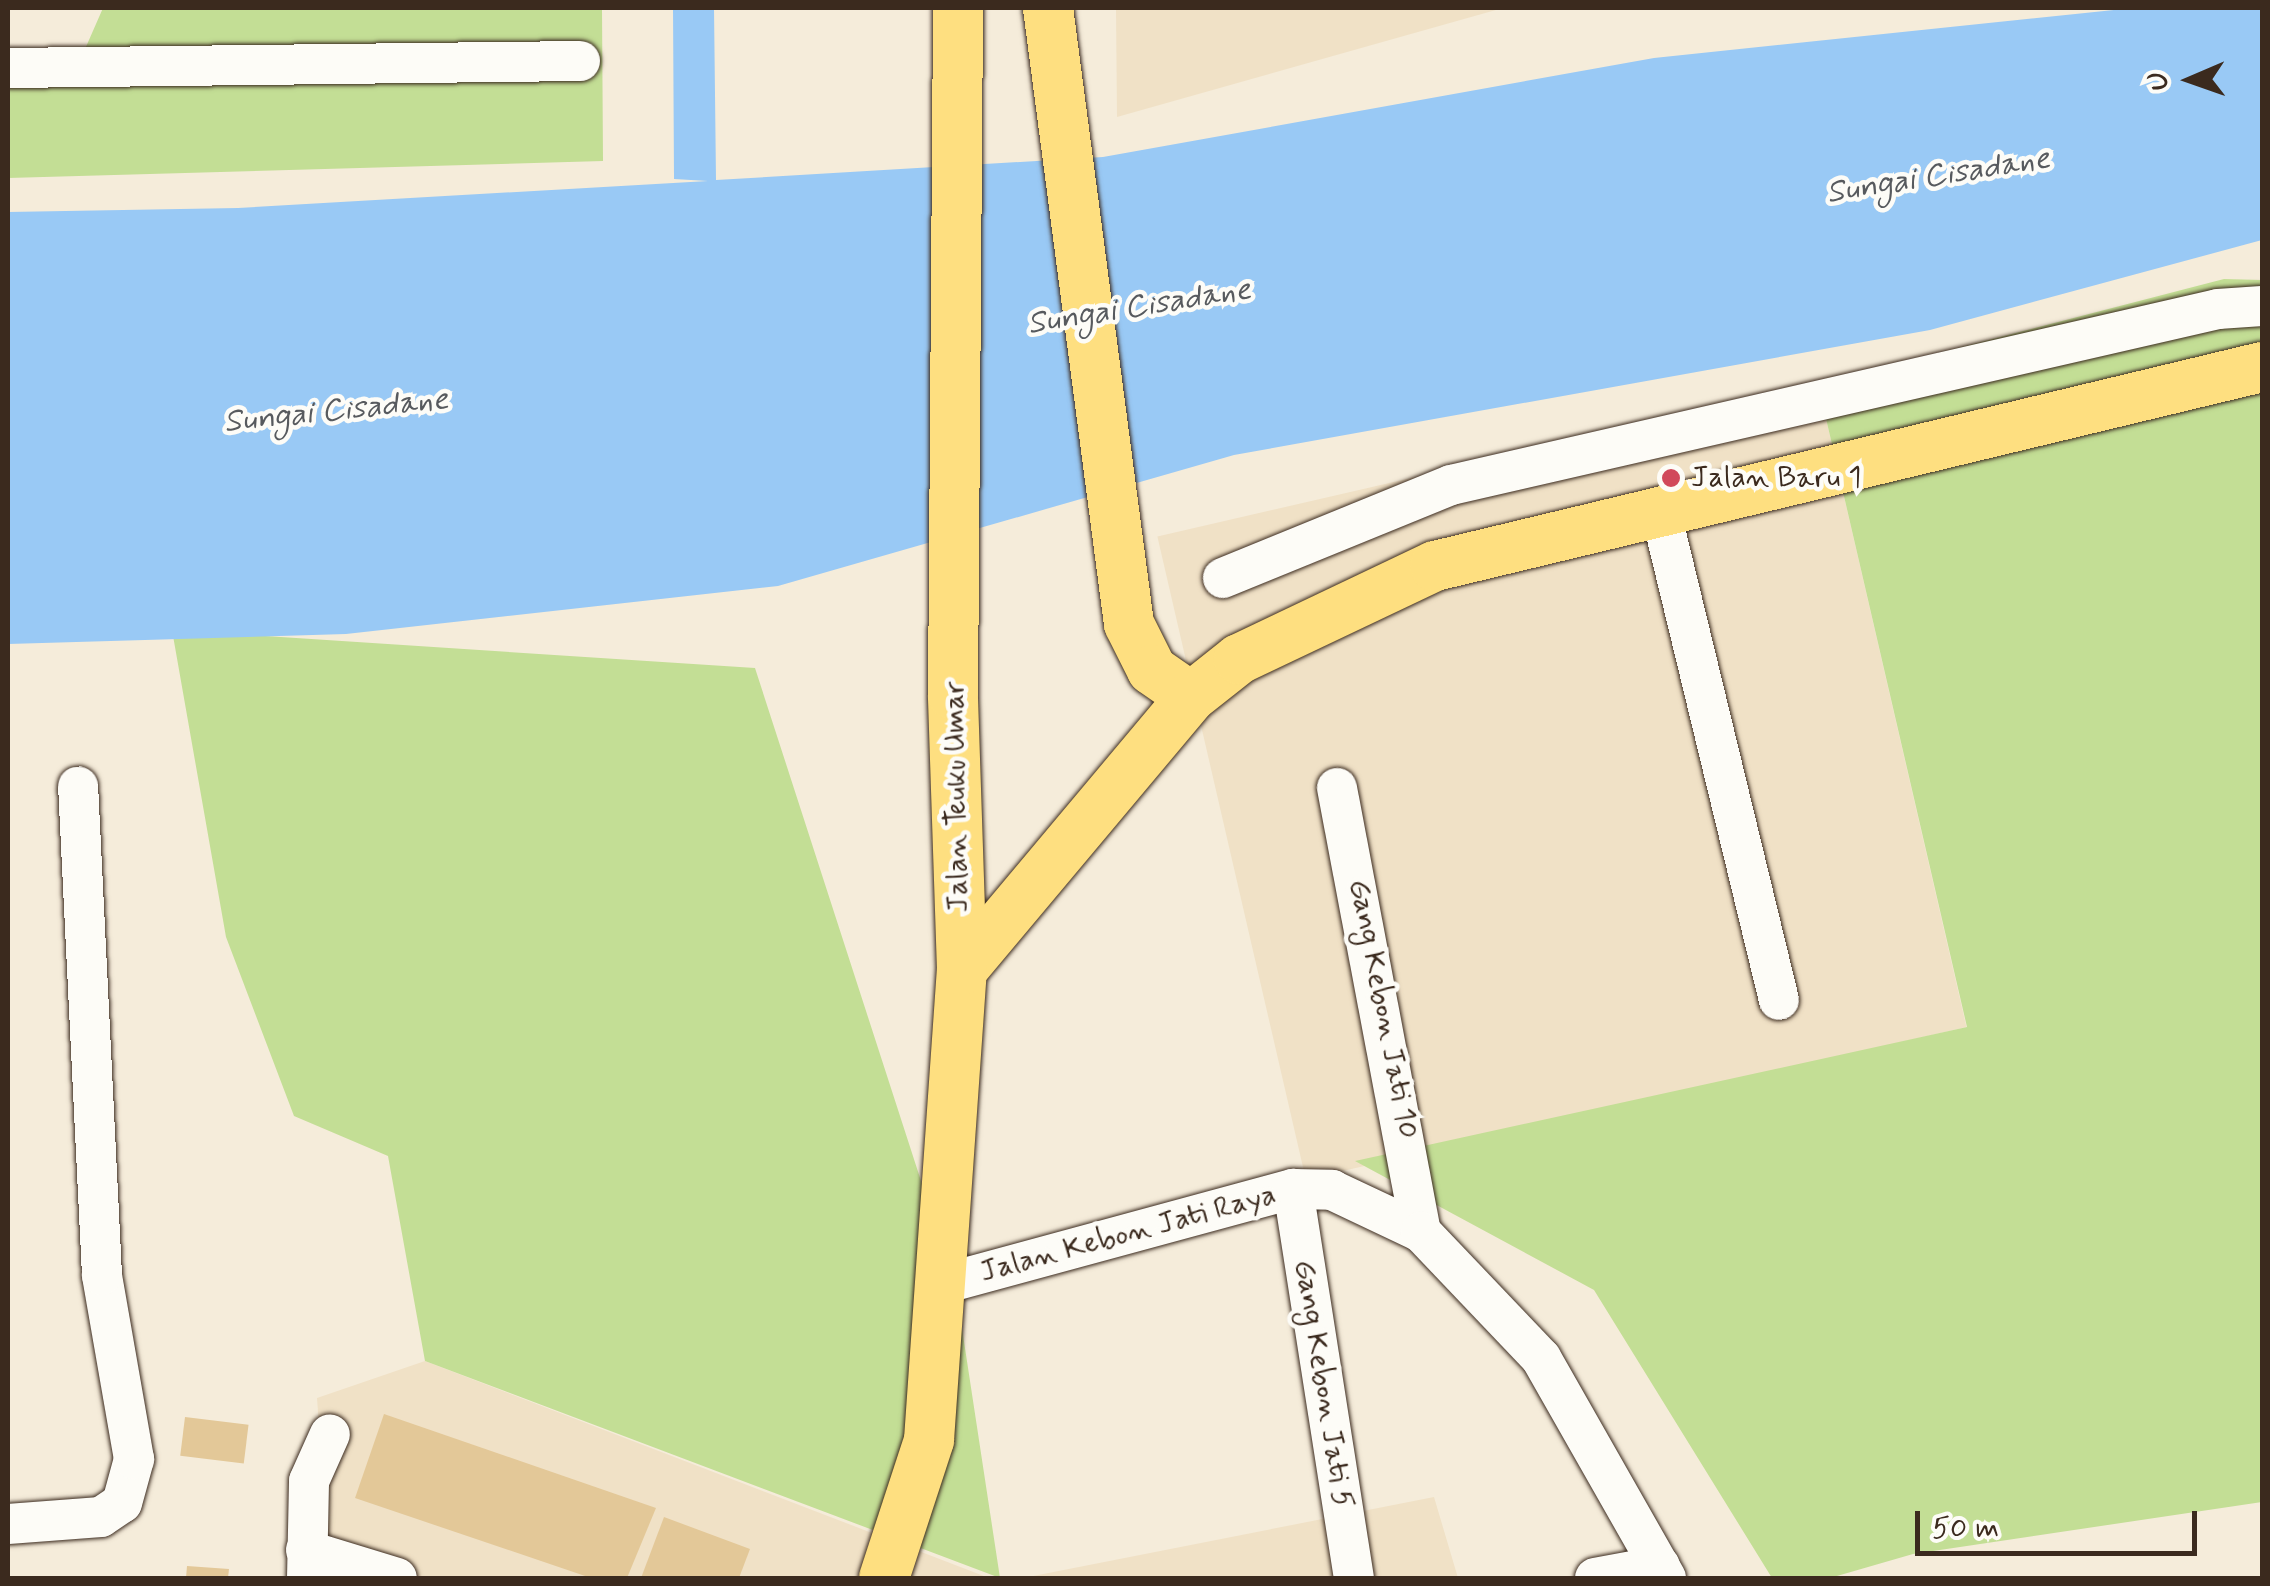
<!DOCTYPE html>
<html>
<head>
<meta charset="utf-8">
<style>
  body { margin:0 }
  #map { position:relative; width:2270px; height:1586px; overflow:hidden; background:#f5ecda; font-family:Mynerve,sans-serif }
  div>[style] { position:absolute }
  .built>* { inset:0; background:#f0e1c6; transform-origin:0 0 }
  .green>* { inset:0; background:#c3de95 }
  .water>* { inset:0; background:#99c9f5 }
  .building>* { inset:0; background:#e3c898; transform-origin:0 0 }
  .roads { filter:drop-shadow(0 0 2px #3b2a1e) drop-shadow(0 0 2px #3b2a1e) }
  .minor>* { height:40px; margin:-20px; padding:0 20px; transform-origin:20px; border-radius:20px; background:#fdfcf7 }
  .major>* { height:50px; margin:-25px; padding:0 25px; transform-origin:25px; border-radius:25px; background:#fedf80 }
  .dots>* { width:28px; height:28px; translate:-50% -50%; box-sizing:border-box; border:5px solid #fdfcf7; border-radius:50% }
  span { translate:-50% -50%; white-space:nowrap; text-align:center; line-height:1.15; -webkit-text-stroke:9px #fdfcf7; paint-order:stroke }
  .poi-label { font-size:30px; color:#3b2a1e }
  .left { translate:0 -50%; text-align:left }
  .street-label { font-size:30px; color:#3b2a1e }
  .water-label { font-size:32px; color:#575a5e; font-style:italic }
  .frame { position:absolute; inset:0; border:10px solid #3b2a1e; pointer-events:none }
  .north { position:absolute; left:2140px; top:30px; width:100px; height:100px; -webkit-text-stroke:8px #fdfcf7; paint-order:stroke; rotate:268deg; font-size:28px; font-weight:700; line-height:40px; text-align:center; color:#3b2a1e }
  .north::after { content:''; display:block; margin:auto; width:35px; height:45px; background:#3b2a1e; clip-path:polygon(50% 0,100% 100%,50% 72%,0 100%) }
  .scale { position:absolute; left:1915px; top:1511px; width:282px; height:45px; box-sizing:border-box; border:5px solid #3b2a1e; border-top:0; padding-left:12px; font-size:30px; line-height:35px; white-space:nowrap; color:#3b2a1e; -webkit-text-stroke:8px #fdfcf7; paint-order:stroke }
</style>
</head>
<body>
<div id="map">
  <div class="built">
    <div style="clip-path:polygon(1116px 8px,1503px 8px,1117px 117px)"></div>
    <div style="left:1818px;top:384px;width:660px;height:678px;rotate:77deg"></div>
    <div style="clip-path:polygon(425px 1361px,989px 1578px,330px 1578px,317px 1398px)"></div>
    <div style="clip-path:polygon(1434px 1497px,1458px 1578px,1023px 1578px)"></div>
  </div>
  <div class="green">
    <div style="clip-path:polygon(103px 8px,602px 8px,603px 161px,8px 178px,8px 82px,71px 81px)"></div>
    <div style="clip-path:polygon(2224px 279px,2262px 280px,2262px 1502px,1913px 1554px,1830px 1578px,1772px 1578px,1594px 1290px,1355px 1161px,1967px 1027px,1818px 384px)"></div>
    <div style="clip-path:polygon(172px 630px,755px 668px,956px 1289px,1000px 1578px,425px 1361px,388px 1156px,294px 1116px,226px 937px)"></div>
  </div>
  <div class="water">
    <div style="clip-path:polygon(673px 8px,714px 8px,716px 180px,1103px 157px,1654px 58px,2133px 8px,2262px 8px,2262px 240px,1930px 330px,1234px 455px,778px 586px,346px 634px,8px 644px,8px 212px,238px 208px,708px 181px,674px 179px)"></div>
  </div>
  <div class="building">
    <div style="clip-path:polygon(384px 1414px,656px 1508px,627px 1578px,591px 1578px,355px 1498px)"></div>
    <div style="left:185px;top:1417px;width:64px;height:39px;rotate:7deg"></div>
    <div style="clip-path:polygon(664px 1517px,750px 1549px,739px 1578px,641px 1578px)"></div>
    <div style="clip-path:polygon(187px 1566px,229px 1569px,228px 1578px,186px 1578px)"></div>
  </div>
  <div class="roads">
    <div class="minor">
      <div style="left:8px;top:68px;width:572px;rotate:-0.7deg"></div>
      <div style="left:1660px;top:509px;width:505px;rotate:76.38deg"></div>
      <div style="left:1223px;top:578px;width:246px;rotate:-22.2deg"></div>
      <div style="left:1451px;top:485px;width:787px;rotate:-12.92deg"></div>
      <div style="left:2218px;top:309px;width:44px;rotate:-3.9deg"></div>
      <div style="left:1337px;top:788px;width:452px;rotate:79.3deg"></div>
      <div style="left:1293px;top:1189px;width:394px;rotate:81.1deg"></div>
      <div style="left:939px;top:1285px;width:367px;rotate:-15.2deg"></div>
      <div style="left:1293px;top:1189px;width:39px;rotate:1deg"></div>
      <div style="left:1332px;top:1190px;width:98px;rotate:25.3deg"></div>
      <div style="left:1421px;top:1232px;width:174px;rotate:46.4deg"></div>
      <div style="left:1541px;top:1358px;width:253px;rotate:60.4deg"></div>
      <div style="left:8px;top:1524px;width:93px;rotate:-4.3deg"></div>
      <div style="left:101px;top:1517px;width:25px;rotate:-34deg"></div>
      <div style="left:122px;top:1503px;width:46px;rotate:-74.7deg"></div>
      <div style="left:134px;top:1459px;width:187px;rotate:-99.9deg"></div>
      <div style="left:102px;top:1275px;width:489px;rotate:-92.8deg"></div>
      <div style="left:306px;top:1550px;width:95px;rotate:17.1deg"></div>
      <div style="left:307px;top:1578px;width:97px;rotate:-88.8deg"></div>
      <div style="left:309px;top:1481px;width:51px;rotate:-65.9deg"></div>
      <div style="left:1595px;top:1578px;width:66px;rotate:-10.5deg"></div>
    </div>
    <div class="major">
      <div style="left:1048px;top:8px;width:621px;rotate:82.51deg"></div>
      <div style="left:1129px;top:624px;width:51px;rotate:63.4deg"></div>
      <div style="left:1152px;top:670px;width:47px;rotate:34.7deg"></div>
      <div style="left:962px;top:970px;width:356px;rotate:-50deg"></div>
      <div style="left:1191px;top:697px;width:61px;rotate:-38.4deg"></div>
      <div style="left:1239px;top:659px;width:217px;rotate:-25.4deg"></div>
      <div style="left:1435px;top:566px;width:851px;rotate:-13.53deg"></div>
      <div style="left:884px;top:1578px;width:145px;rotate:-71.9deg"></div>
      <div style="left:929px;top:1440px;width:471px;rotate:-86deg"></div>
      <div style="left:962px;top:970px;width:275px;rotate:-91.9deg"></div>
      <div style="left:953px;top:695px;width:687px;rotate:-89.58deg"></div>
    </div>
  </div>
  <div class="dots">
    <div style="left:1671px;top:478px;background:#d1495b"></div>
  </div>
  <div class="poi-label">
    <span class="left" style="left:1691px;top:478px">Jalan Baru 1</span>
  </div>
  <div class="street-label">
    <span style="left:957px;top:797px;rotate:-91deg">Jalan Teuku Umar</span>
    <span style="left:1383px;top:1009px;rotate:79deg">Gang Kebon Jati 10</span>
    <span style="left:1128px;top:1234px;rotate:-15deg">Jalan Kebon Jati Raya</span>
    <span style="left:1323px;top:1384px;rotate:81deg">Gang Kebon Jati 5</span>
  </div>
  <div class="water-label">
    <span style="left:1938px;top:176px;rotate:-9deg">Sungai Cisadane</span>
    <span style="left:1139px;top:307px;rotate:-9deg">Sungai Cisadane</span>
    <span style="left:336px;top:411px;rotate:-6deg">Sungai Cisadane</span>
  </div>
  <div class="frame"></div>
  <div class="north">U</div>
  <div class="scale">50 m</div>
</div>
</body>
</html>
